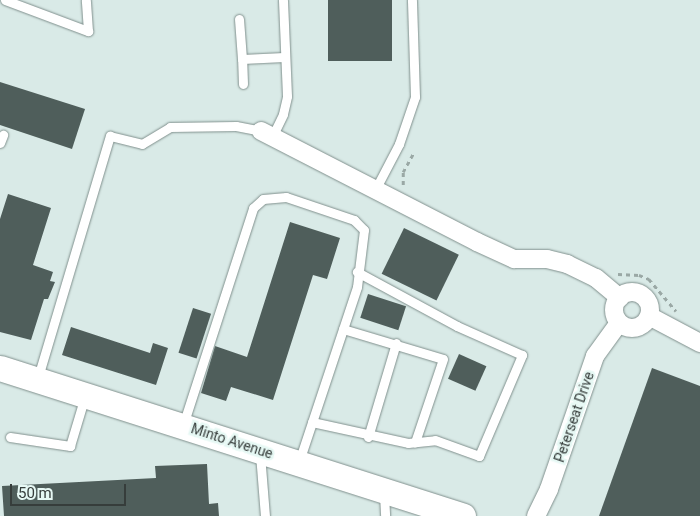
<!DOCTYPE html>
<html>
<head>
<meta charset="utf-8">
<style>
  body { margin:0 }
  #map { position:relative; width:700px; height:516px; overflow:hidden; background:#d9eae7; font-family:Roboto,sans-serif }
  div>[style] { position:absolute }
  .building>* { inset:0; background:#4f5e5b; transform-origin:0 0 }
  .path>* { height:2.5px; margin-top:-1.25px; transform-origin:0; background:repeating-linear-gradient(90deg,#9aa8a5 0 4px,transparent 0 8px) }
  .roads { filter:drop-shadow(0 0 1px #80908d) drop-shadow(0 0 1px #80908d) }
  .lane>* { height:9px; margin:-4.5px; padding:0 4.5px; transform-origin:4.5px; border-radius:4.5px; background:#fff }
  .street>* { height:18px; margin:-9px; padding:0 9px; transform-origin:9px; border-radius:9px; background:#fff }
  .street>.ring { margin:-9px; padding:0; box-sizing:content-box; background:none; border:18px solid #fff; border-radius:50% }
  .secondary>* { height:25px; margin:-12.5px; padding:0 12.5px; transform-origin:12.5px; border-radius:12.5px; background:#fff }
  span { translate:-50% -50%; white-space:nowrap; text-align:center; line-height:1.15; -webkit-text-stroke:5px #e6f8f4; paint-order:stroke }
  .street-label { font-size:14px; color:#363d3b }
  .scale { position:absolute; left:10px; top:484px; width:116px; height:22px; box-sizing:border-box; border:2px solid #363d3b; border-top:0; padding-left:6px; font-size:15px; line-height:18px; white-space:nowrap; color:#363d3b; -webkit-text-stroke:4px #e6f8f4; paint-order:stroke }
</style>
</head>
<body>
<div id="map">
  <div class="building">
    <div style="left:328px;top:0;width:64px;height:61px"></div>
    <div style="clip-path:polygon(0 82px,85px 109px,72px 149px,0 125px)"></div>
    <div style="clip-path:polygon(8px 194px,51px 208px,33px 265px,53px 272px,50px 281px,55px 282px,48px 299px,44px 299px,31px 340px,0 332px,0 219px)"></div>
    <div style="clip-path:polygon(290px 222px,340px 238px,327px 279px,313px 275px,273px 400px,231px 387px,226px 401px,201px 393px,215px 346px,247px 357px)"></div>
    <div style="left:404px;top:228px;width:61px;height:51px;rotate:26deg"></div>
    <div style="left:368px;top:294px;width:40px;height:25px;rotate:18deg"></div>
    <div style="left:193px;top:308px;width:19px;height:47px;rotate:18deg"></div>
    <div style="clip-path:polygon(71px 327px,150px 353px,153px 343px,168px 348px,156px 385px,62px 355px)"></div>
    <div style="left:459px;top:354px;width:30px;height:27px;rotate:24deg"></div>
    <div style="clip-path:polygon(652px 368px,700px 386px,700px 516px,599px 516px)"></div>
    <div style="clip-path:polygon(207px 464px,209px 504px,218px 503px,219px 516px,4px 516px,2px 486px,156px 478px,155px 466px)"></div>
  </div>
  <div class="path">
    <div style="left:403px;top:185px;width:13px;rotate:-90deg"></div>
    <div style="left:403px;top:172px;width:21px;rotate:-61deg"></div>
    <div style="left:618px;top:274px;width:21px;rotate:3deg"></div>
    <div style="left:639px;top:275px;width:11px;rotate:22deg"></div>
    <div style="left:649px;top:279px;width:42px;rotate:49.8deg"></div>
  </div>
  <div class="roads">
    <div class="lane">
      <div style="left:5px;top:0;width:89px;rotate:20.5deg"></div>
      <div style="left:88px;top:31px;width:31px;rotate:-94deg"></div>
      <div style="left:239px;top:19px;width:40px;rotate:85.7deg"></div>
      <div style="left:243px;top:84px;width:25px;rotate:-92deg"></div>
      <div style="left:242px;top:59px;width:42px;rotate:-2.7deg"></div>
      <div style="left:272px;top:137px;width:25px;rotate:-64deg"></div>
      <div style="left:283px;top:114px;width:18px;rotate:-77deg"></div>
      <div style="left:287px;top:96px;width:96px;rotate:-92.4deg"></div>
      <div style="left:0;top:143px;width:9px;rotate:-69deg"></div>
      <div style="left:375px;top:190px;width:52px;rotate:-62.4deg"></div>
      <div style="left:399px;top:144px;width:50px;rotate:-71.2deg"></div>
      <div style="left:415px;top:97px;width:97px;rotate:-91.8deg"></div>
      <div style="left:343px;top:329px;width:104px;rotate:16.7deg"></div>
      <div style="left:443px;top:359px;width:88px;rotate:108.6deg"></div>
      <div style="left:38px;top:377px;width:252px;rotate:-73.4deg"></div>
      <div style="left:110px;top:136px;width:33px;rotate:14deg"></div>
      <div style="left:142px;top:144px;width:33px;rotate:-31deg"></div>
      <div style="left:170px;top:127px;width:66px;rotate:-0.9deg"></div>
      <div style="left:236px;top:126px;width:25px;rotate:11deg"></div>
      <div style="left:312px;top:422px;width:98px;rotate:12.3deg"></div>
      <div style="left:408px;top:443px;width:27px;rotate:-6deg"></div>
      <div style="left:435px;top:440px;width:47px;rotate:20deg"></div>
      <div style="left:479px;top:456px;width:110px;rotate:-66.9deg"></div>
      <div style="left:522px;top:355px;width:71px;rotate:-156deg"></div>
      <div style="left:457px;top:326px;width:114px;rotate:-151.6deg"></div>
      <div style="left:183px;top:425px;width:228px;rotate:-72.1deg"></div>
      <div style="left:253px;top:208px;width:13px;rotate:-42deg"></div>
      <div style="left:263px;top:199px;width:23px;rotate:-5deg"></div>
      <div style="left:286px;top:197px;width:72px;rotate:18.7deg"></div>
      <div style="left:354px;top:220px;width:14px;rotate:45deg"></div>
      <div style="left:364px;top:230px;width:57px;rotate:97deg"></div>
      <div style="left:357px;top:287px;width:183px;rotate:108.4deg"></div>
      <div style="left:10px;top:437px;width:61px;rotate:8.5deg"></div>
      <div style="left:70px;top:446px;width:52px;rotate:-73.3deg"></div>
      <div style="left:368px;top:437px;width:98px;rotate:-73.4deg"></div>
      <div style="left:260px;top:454px;width:62px;rotate:85.4deg"></div>
      <div style="left:384px;top:494px;width:22px;rotate:87deg"></div>
    </div>
    <div class="street">
      <div style="left:261px;top:131px;width:243px;rotate:27.2deg"></div>
      <div style="left:477px;top:242px;width:41px;rotate:24.7deg"></div>
      <div style="left:514px;top:259px;width:33px"></div>
      <div style="left:547px;top:259px;width:21px;rotate:14deg"></div>
      <div style="left:567px;top:264px;width:32px;rotate:26deg"></div>
      <div style="left:596px;top:278px;width:31px;rotate:40deg"></div>
      <div class="ring" style="left:614px;top:292px;width:18px;height:18px"></div>
      <div style="left:649px;top:316px;width:58px;rotate:27.9deg"></div>
      <div style="left:536px;top:516px;width:30px;rotate:-64deg"></div>
      <div style="left:549px;top:489px;width:141px;rotate:-70.9deg"></div>
      <div style="left:595px;top:356px;width:41px;rotate:-54deg"></div>
    </div>
    <div class="secondary">
      <div style="left:0;top:368px;width:486px;rotate:17.7deg"></div>
    </div>
  </div>
  <div class="street-label">
    <span style="left:574px;top:417px;rotate:-71deg">Peterseat Drive</span>
    <span style="left:232px;top:441px;rotate:18deg">Minto Avenue</span>
  </div>
  <div class="scale">50 m</div>
</div>
</body>
</html>
